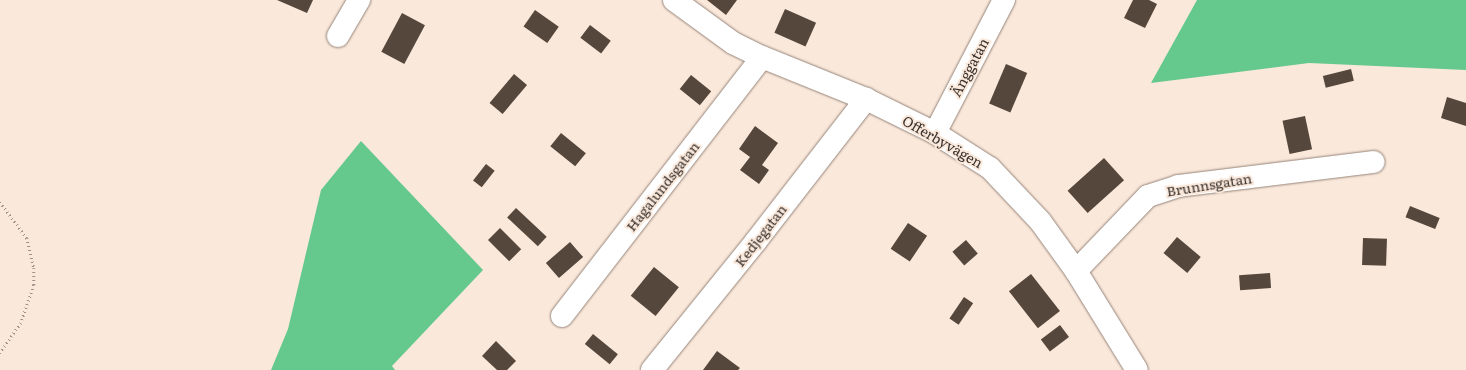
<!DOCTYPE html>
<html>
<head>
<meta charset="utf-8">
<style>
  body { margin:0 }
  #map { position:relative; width:1466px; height:370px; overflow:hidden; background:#fae8db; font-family:Literata,serif }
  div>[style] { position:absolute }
  .forest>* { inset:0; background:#65c88d }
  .building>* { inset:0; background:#55473c; transform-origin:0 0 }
  .path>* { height:2.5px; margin-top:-1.25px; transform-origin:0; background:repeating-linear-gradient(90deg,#9f9289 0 1px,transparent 0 4px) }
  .roads { filter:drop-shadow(0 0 1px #958479) drop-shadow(0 0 1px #958479) }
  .minor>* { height:22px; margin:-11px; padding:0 11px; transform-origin:11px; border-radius:11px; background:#fff }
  span { translate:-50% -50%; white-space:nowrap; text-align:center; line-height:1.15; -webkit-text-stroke:4px #fae8db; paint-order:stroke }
  .street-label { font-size:14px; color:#39322d }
</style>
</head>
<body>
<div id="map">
  <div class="forest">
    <div style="clip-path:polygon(1197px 0,1466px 0,1466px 70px,1309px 63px,1151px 83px)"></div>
    <div style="clip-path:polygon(361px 141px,483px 270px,392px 366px,395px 370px,271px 370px,288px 329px,321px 190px)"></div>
  </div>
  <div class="building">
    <div style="clip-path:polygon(277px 0,313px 0,307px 13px)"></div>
    <div style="clip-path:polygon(707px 0,737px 0,726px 15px)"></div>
    <div style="clip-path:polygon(1133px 0,1149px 0,1157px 4px,1145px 28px,1124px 18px)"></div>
    <div style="left:785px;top:9px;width:34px;height:26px;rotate:24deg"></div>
    <div style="left:535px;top:10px;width:29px;height:20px;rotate:35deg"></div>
    <div style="left:402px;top:13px;width:26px;height:44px;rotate:28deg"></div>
    <div style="left:590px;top:25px;width:26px;height:16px;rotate:37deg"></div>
    <div style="left:1006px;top:64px;width:23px;height:43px;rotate:23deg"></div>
    <div style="left:1351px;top:69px;width:12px;height:29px;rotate:76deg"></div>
    <div style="left:514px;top:74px;width:17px;height:38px;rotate:40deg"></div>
    <div style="left:691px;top:75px;width:26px;height:18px;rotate:39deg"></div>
    <div style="clip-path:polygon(1447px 97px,1466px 103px,1466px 126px,1441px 118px)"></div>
    <div style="left:1305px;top:116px;width:34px;height:23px;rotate:78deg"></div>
    <div style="clip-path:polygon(755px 126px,778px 143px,762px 165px,769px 170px,759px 184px,740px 170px,750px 157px,739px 149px)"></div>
    <div style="left:561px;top:133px;width:32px;height:17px;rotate:39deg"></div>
    <div style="left:1104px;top:158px;width:30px;height:49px;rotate:48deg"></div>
    <div style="left:486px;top:164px;width:11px;height:21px;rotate:38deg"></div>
    <div style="left:1410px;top:206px;width:32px;height:12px;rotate:22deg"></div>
    <div style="left:516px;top:208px;width:42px;height:13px;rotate:43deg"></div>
    <div style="left:908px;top:223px;width:23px;height:31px;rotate:34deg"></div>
    <div style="left:500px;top:228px;width:30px;height:17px;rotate:45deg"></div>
    <div style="left:1177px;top:237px;width:31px;height:21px;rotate:40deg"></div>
    <div style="left:1363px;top:238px;width:24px;height:27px;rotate:2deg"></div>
    <div style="left:966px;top:240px;width:18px;height:18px;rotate:49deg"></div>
    <div style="left:570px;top:242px;width:20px;height:32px;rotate:49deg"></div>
    <div style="left:654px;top:267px;width:32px;height:37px;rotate:39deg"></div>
    <div style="left:1270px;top:273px;width:15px;height:31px;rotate:86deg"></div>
    <div style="left:1031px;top:274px;width:47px;height:28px;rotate:52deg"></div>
    <div style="left:964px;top:297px;width:11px;height:26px;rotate:34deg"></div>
    <div style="left:1060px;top:325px;width:15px;height:24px;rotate:53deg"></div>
    <div style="left:593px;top:334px;width:32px;height:13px;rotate:39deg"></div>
    <div style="clip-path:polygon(496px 341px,516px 361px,507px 370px,497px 370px,482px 356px)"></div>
    <div style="clip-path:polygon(717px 351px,740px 368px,738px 370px,703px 370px)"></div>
  </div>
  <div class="path">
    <div style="left:0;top:202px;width:45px;rotate:53.1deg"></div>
    <div style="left:27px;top:238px;width:31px;rotate:77deg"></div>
    <div style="left:34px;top:268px;width:17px;rotate:90deg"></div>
    <div style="left:34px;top:285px;width:40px;rotate:108.9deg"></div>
    <div style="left:21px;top:323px;width:37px;rotate:125deg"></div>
  </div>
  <div class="roads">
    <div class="minor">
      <div style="left:674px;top:0;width:73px;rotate:36.1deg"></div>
      <div style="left:733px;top:43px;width:32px;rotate:26deg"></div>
      <div style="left:762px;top:57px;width:112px;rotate:22deg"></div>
      <div style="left:866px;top:99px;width:77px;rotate:26.2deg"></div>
      <div style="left:935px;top:133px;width:65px;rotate:32.5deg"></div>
      <div style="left:990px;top:168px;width:73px;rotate:46.7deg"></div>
      <div style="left:1040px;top:221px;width:62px;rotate:54.2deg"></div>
      <div style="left:1076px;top:271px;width:116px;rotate:58.4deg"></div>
      <div style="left:338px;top:36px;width:42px;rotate:-59.7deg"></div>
      <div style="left:935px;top:133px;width:150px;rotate:-62.6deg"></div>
      <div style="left:1076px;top:271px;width:104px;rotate:-46.2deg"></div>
      <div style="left:1148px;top:196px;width:32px;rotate:-18deg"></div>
      <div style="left:1178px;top:186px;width:197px;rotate:-7deg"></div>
      <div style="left:562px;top:316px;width:327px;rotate:-52.3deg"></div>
      <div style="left:652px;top:370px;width:166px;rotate:-51.1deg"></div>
      <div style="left:756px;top:241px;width:180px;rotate:-52.2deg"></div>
    </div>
  </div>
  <div class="street-label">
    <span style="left:969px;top:67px;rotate:-62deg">Änggatan</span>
    <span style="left:943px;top:141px;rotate:30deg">Offerbyvägen</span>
    <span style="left:1209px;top:184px;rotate:-9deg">Brunnsgatan</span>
    <span style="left:662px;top:186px;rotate:-52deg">Hagalundsgatan</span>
    <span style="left:760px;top:235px;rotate:-52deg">Kedjegatan</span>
  </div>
</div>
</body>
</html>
